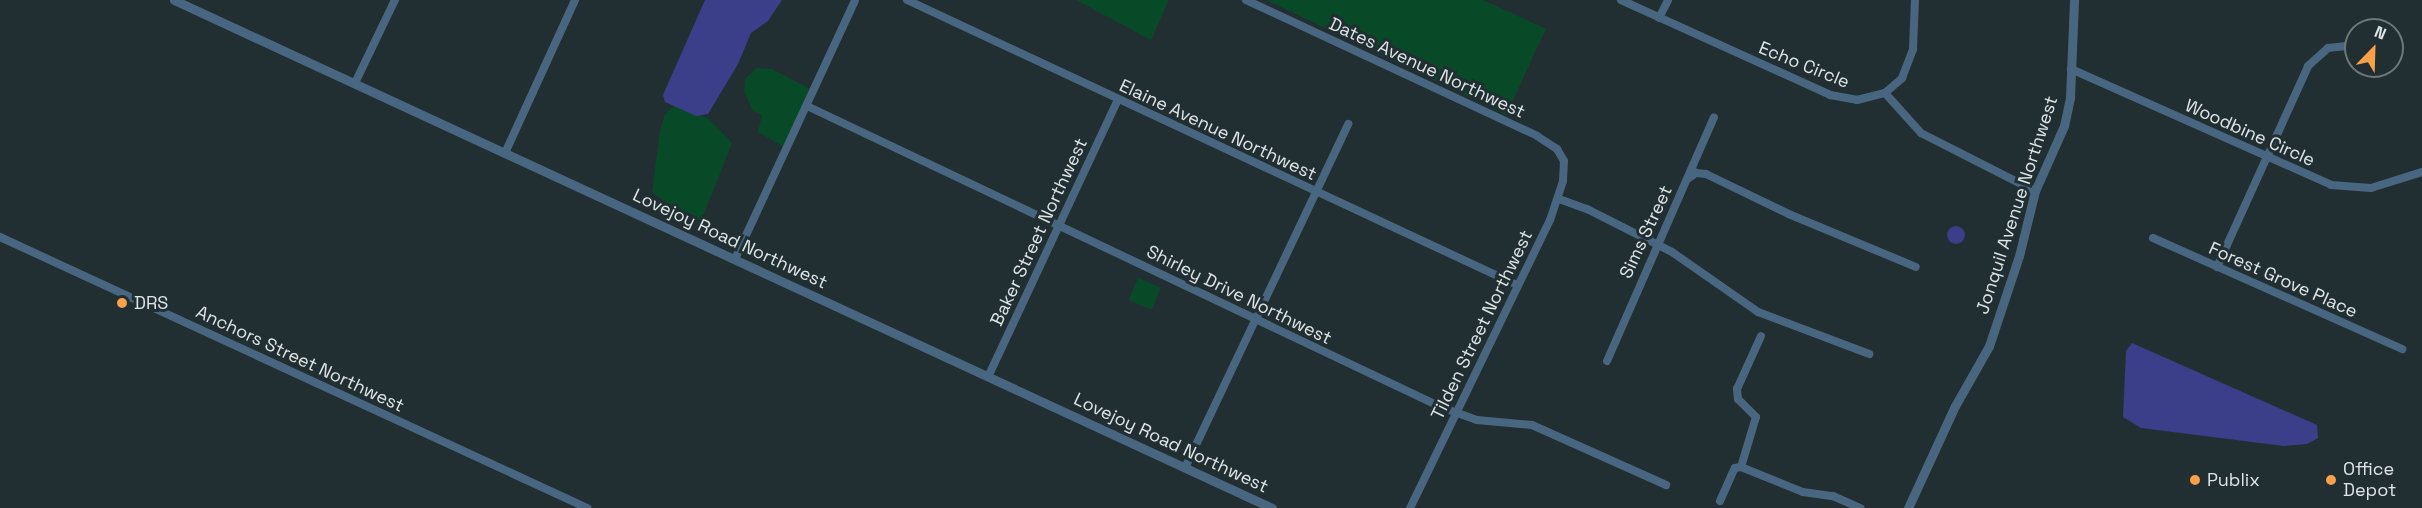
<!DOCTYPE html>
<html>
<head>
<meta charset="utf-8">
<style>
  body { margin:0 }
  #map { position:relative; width:2422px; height:508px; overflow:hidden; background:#222f32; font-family:"Space Grotesk",sans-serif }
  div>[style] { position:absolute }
  .green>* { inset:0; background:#084a28; transform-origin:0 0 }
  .water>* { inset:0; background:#3b3f8a }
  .round { border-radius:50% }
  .minor>* { height:8px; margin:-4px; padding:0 4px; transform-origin:4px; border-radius:4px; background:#496681 }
  .tertiary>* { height:9px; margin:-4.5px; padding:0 4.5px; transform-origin:4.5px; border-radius:4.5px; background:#496681 }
  .dots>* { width:16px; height:16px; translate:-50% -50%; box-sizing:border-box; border:3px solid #222f32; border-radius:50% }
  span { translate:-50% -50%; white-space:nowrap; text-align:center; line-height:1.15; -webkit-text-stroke:6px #222f32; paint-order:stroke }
  .street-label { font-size:18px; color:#dde5e7 }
  .poi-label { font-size:18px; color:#dde5e7 }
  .left { translate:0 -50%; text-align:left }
  .north { position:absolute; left:2344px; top:18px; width:60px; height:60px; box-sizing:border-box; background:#222f32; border:2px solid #6d787a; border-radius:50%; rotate:23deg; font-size:16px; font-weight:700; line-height:24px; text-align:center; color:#dde5e7 }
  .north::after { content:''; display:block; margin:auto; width:21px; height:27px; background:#f8a14a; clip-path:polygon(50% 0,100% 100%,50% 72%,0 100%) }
</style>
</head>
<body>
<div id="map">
  <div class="green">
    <div style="clip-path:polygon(1076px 0,1169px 0,1151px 40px)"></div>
    <div style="clip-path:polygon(1267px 0,1483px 0,1546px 29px,1506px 115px)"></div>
    <div style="clip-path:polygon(756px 68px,772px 69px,810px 89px,783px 146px,758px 132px,762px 115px,753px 111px,744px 91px,745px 79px)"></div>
    <div style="clip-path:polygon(675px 105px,709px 119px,732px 143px,701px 221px,684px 217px,652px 192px,660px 131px,665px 114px)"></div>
    <div style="left:1138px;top:278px;width:25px;height:24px;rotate:23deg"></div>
  </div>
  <div class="water">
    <div style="clip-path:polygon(705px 0,782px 0,768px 21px,751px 33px,738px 64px,708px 114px,696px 116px,665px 102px,663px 95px)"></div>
    <div class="round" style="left:1947px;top:226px;width:18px;height:18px"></div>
    <div style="clip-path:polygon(2132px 343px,2317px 425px,2318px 438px,2307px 444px,2284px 446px,2141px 428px,2123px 417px,2126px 351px)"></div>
  </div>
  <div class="minor">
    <div style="left:907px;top:0;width:673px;rotate:25.04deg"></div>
    <div style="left:1246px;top:0;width:321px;rotate:25deg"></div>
    <div style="left:1537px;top:136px;width:24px;rotate:33deg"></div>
    <div style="left:1557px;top:149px;width:14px;rotate:60deg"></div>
    <div style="left:1564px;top:161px;width:20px;rotate:93deg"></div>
    <div style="left:1563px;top:181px;width:41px;rotate:108.4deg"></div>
    <div style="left:1550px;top:220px;width:320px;rotate:115.9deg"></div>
    <div style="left:1621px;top:0;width:230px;rotate:24.4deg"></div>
    <div style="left:1830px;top:95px;width:27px;rotate:10deg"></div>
    <div style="left:1857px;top:100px;width:29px;rotate:-14deg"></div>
    <div style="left:1885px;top:93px;width:23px;rotate:-41deg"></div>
    <div style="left:1902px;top:78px;width:31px;rotate:-69deg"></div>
    <div style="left:1913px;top:49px;width:49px;rotate:-87.7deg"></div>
    <div style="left:1659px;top:18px;width:20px;rotate:-63deg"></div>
    <div style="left:2392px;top:44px;width:7px"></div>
    <div style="left:2071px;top:69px;width:285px;rotate:24deg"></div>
    <div style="left:2331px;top:185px;width:40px;rotate:4.3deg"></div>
    <div style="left:2371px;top:188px;width:53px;rotate:-17.4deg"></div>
    <div style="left:355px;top:83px;width:92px;rotate:-64.3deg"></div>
    <div style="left:1885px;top:93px;width:54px;rotate:48deg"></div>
    <div style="left:1921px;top:133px;width:128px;rotate:27deg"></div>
    <div style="left:807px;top:106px;width:702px;rotate:25.4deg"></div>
    <div style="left:1441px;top:407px;width:38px;rotate:20deg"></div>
    <div style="left:1477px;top:420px;width:55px;rotate:5.2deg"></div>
    <div style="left:1532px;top:425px;width:147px;rotate:24.1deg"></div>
    <div style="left:505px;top:153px;width:168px;rotate:-65.4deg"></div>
    <div style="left:1689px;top:178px;width:9px;rotate:-36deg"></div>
    <div style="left:1696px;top:173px;width:10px;rotate:6deg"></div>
    <div style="left:1706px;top:174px;width:94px;rotate:25.8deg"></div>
    <div style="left:1791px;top:215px;width:135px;rotate:22.6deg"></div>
    <div style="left:1559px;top:199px;width:30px;rotate:20deg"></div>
    <div style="left:1587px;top:209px;width:95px;rotate:26.8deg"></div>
    <div style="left:1672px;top:252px;width:105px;rotate:34.9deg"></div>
    <div style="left:1758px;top:312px;width:119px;rotate:20.7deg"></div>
    <div style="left:0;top:237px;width:647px;rotate:24.78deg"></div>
    <div style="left:2153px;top:238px;width:273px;rotate:24deg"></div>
    <div style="left:735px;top:259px;width:285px;rotate:-65.1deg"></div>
    <div style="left:2217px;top:267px;width:221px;rotate:-65.6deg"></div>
    <div style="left:2308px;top:66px;width:27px;rotate:-42deg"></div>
    <div style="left:2328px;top:48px;width:28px;rotate:-6deg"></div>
    <div style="left:1607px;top:361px;width:266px;rotate:-66.3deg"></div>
    <div style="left:988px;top:377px;width:306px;rotate:-64.9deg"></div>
    <div style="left:1741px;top:467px;width:52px;rotate:-73.3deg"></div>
    <div style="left:1756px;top:417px;width:25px;rotate:-135deg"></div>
    <div style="left:1738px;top:399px;width:10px;rotate:-96deg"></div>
    <div style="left:1737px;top:389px;width:58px;rotate:-65.6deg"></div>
    <div style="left:1185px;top:468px;width:381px;rotate:-64.6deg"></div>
    <div style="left:1720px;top:501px;width:36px;rotate:-66deg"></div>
    <div style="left:1735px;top:468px;width:6px;rotate:-9deg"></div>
    <div style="left:1741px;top:467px;width:67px;rotate:22deg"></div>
    <div style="left:1803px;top:492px;width:30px;rotate:8deg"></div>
    <div style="left:1833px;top:496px;width:30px;rotate:24deg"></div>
  </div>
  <div class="tertiary">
    <div style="left:174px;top:0;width:1210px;rotate:24.83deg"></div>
    <div style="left:1908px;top:508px;width:112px;rotate:-65.3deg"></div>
    <div style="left:1955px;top:406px;width:69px;rotate:-60.5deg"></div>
    <div style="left:1989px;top:346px;width:95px;rotate:-71.6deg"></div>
    <div style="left:2019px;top:256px;width:67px;rotate:-76.2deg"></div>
    <div style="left:2035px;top:191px;width:71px;rotate:-66deg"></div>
    <div style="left:2064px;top:126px;width:30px;rotate:-78deg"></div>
    <div style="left:2070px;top:97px;width:97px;rotate:-87.6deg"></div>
  </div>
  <div class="dots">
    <div style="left:122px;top:303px;background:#f8a14a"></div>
    <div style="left:2195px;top:480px;background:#f8a14a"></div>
    <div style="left:2331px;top:480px;background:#f8a14a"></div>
  </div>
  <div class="street-label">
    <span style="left:1804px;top:65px;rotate:22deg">Echo Circle</span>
    <span style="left:1427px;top:68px;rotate:25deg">Dates Avenue Northwest</span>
    <span style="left:1218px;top:130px;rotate:25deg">Elaine Avenue Northwest</span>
    <span style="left:2250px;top:133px;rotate:24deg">Woodbine Circle</span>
    <span style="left:2017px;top:205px;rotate:-72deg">Jonquil Avenue Northwest</span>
    <span style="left:1039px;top:232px;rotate:-65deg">Baker Street Northwest</span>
    <span style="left:1646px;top:232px;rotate:-65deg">Sims Street</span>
    <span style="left:730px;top:239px;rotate:25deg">Lovejoy Road Northwest</span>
    <span style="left:2283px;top:280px;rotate:24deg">Forest Grove Place</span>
    <span style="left:1239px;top:295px;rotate:26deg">Shirley Drive Northwest</span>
    <span style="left:1482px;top:325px;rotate:-64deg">Tilden Street Northwest</span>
    <span style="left:300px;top:359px;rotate:25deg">Anchors Street Northwest</span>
    <span style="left:1171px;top:443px;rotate:25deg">Lovejoy Road Northwest</span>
  </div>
  <div class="poi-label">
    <span class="left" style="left:134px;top:303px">DRS</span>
    <span class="left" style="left:2343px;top:480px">Office<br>Depot</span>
    <span class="left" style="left:2207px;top:480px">Publix</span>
  </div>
  <div class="north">N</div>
</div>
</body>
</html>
